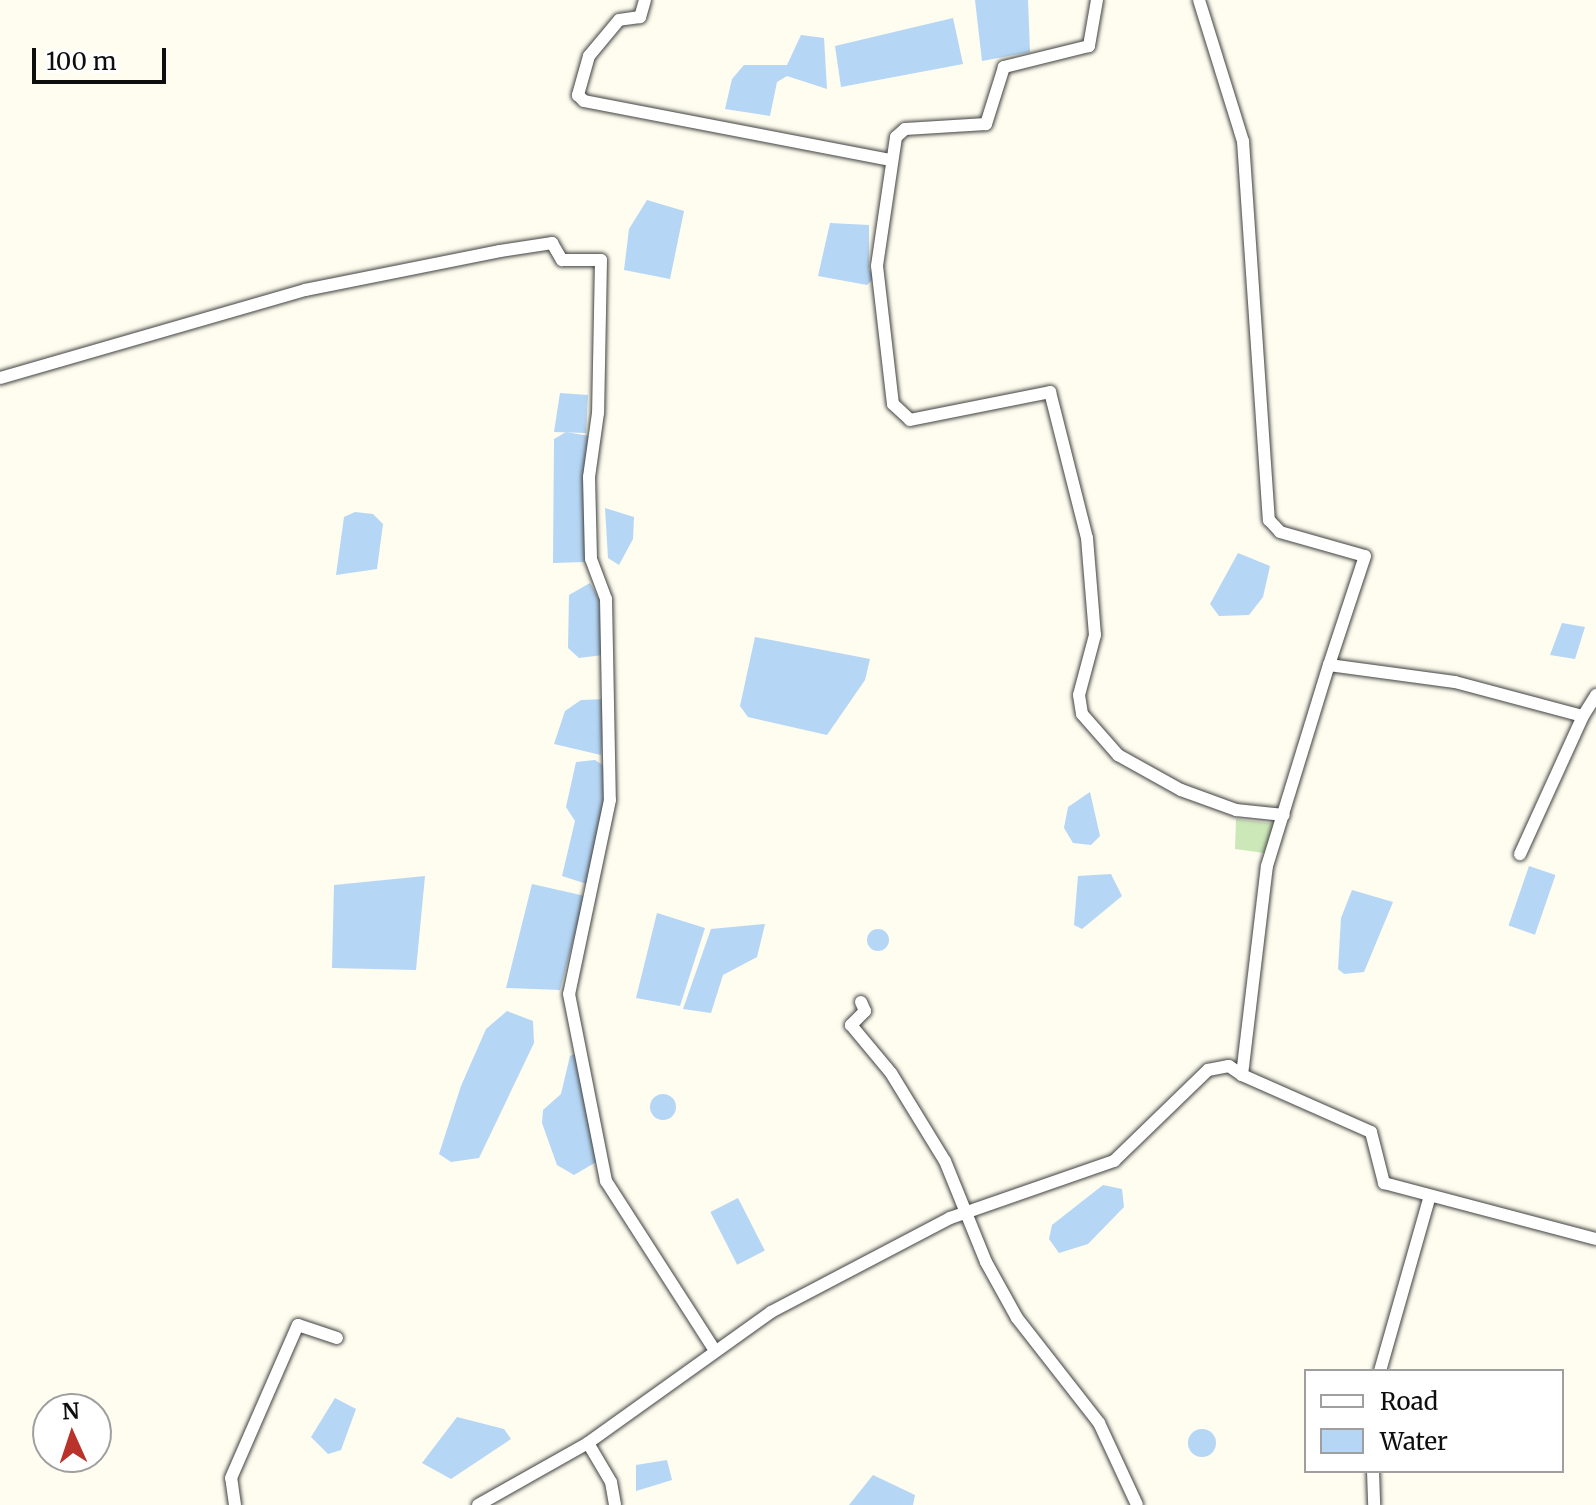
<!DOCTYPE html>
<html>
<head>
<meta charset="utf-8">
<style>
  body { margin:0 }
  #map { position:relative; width:1596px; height:1505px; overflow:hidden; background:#fefdef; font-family:Merriweather,serif }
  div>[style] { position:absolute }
  .green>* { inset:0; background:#cce8b9 }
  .water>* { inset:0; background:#b5d6f4; transform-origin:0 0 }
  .round { border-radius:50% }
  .roads { filter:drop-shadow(0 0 2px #414141) drop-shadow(0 0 2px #414141) }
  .minor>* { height:12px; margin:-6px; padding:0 6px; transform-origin:6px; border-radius:6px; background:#fff }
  span { translate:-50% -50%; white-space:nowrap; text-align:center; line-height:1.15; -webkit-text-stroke:8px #fff; paint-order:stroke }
  .legend { position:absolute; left:1304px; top:1369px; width:260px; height:104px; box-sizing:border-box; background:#fff; border:2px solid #9f9f9f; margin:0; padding:10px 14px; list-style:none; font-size:24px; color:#0e0e0e }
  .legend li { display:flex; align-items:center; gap:16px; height:40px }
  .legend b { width:40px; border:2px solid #9f9f9f }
  .north { position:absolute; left:32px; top:1393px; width:80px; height:80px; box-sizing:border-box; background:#fff; border:2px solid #9f9f9f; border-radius:50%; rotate:357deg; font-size:22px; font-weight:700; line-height:32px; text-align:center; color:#0e0e0e }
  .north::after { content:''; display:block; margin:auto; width:28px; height:36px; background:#b9332a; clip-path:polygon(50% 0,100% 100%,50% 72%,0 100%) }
  .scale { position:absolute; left:32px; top:48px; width:134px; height:36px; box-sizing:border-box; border:4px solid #0e0e0e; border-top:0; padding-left:10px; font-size:24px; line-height:28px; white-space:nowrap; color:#0e0e0e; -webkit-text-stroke:6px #fff; paint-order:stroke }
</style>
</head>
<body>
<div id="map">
  <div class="green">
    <div style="clip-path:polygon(1236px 819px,1276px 824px,1264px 853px,1235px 849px)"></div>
  </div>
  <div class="water">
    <div style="clip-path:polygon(975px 0,1028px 0,1030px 52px,982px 61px)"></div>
    <div style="clip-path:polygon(953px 18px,963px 64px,841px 87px,835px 46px)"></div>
    <div style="clip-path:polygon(801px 35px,824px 38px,827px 89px,787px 76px,777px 82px,770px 116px,725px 109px,732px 79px,744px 65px,787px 65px)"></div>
    <div style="clip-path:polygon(647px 200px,684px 211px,670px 279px,624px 270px,629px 229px)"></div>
    <div style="clip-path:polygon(830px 223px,869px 225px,869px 270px,876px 276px,867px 285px,818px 276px)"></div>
    <div style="clip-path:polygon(560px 393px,588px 395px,586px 433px,554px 432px)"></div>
    <div style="clip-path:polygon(566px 432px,589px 436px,585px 562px,553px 563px,554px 439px)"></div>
    <div style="clip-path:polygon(605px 508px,634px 517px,633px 539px,619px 565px,608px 558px)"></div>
    <div style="clip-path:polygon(355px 512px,373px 514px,383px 524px,377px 569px,336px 575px,344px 517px)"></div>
    <div style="clip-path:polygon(1238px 553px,1270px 566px,1263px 597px,1249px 615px,1219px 616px,1210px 604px)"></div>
    <div style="clip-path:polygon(590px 583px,599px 599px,603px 655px,579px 658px,568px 648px,569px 595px)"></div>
    <div style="clip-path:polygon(1562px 623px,1585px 627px,1575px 659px,1550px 655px)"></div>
    <div style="clip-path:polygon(755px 637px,870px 659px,865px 680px,827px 735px,748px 717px,740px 706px)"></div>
    <div style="clip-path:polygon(607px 699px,601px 755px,554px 744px,565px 711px,581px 700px)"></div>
    <div style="clip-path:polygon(595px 760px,607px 768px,604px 809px,587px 884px,562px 876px,575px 821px,566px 807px,576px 762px)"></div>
    <div style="clip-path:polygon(1090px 792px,1100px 836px,1091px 845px,1073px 843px,1064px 828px,1068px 807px)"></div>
    <div style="left:1529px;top:866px;width:28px;height:63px;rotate:19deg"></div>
    <div style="clip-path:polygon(1111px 874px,1122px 896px,1082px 929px,1074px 925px,1078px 876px)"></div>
    <div style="clip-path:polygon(425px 876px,416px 970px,332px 968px,334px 885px)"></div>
    <div style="clip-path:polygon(532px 884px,585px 896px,560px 990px,506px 988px)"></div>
    <div style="clip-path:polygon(1352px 890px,1393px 902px,1364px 972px,1344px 974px,1338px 969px,1341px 918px)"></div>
    <div style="clip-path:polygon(657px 913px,705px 928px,680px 1006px,636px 998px)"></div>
    <div style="clip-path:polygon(765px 924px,757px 957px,723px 975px,711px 1013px,683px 1009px,711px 929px)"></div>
    <div class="round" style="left:867px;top:929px;width:22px;height:22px"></div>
    <div style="clip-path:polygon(507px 1011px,533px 1021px,534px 1043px,479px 1158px,451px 1162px,439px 1154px,461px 1086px,486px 1029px)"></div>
    <div style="clip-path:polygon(579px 1052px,598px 1161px,574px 1175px,557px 1165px,542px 1123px,543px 1110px,561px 1094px,570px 1056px)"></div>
    <div class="round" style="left:650px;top:1094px;width:26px;height:26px"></div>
    <div style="clip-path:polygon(1103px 1185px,1122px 1189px,1124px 1207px,1088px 1244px,1059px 1253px,1049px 1239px,1052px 1225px)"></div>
    <div style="left:738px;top:1198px;width:59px;height:31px;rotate:63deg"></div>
    <div style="clip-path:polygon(335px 1398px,356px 1409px,341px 1450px,328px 1454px,311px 1437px)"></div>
    <div style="clip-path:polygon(457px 1417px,504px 1429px,511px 1439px,451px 1479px,422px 1463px)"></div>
    <div class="round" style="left:1188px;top:1429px;width:28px;height:28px"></div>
    <div style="clip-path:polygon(667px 1460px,672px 1480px,636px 1491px,636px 1465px)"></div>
    <div style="clip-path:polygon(873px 1475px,915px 1495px,913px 1505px,849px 1505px)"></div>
  </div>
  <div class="roads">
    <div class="minor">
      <div style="left:645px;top:0;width:18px;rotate:106deg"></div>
      <div style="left:640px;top:17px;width:21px;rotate:172deg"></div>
      <div style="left:619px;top:20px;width:47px;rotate:129.8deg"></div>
      <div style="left:589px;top:56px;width:41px;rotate:105.8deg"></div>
      <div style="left:578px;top:95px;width:8px;rotate:45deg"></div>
      <div style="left:584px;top:101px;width:312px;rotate:10.9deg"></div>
      <div style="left:1097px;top:0;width:47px;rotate:99.9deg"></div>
      <div style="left:1089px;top:46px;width:88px;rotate:166.1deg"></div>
      <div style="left:1004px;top:67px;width:60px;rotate:107.5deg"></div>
      <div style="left:986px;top:124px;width:81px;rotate:176.5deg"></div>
      <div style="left:905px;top:129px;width:12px;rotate:138deg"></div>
      <div style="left:896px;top:137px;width:130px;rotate:98.4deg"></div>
      <div style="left:877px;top:266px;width:139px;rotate:83.4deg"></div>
      <div style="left:893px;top:404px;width:23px;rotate:43deg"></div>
      <div style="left:910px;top:420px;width:143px;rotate:-11.3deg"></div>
      <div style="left:1050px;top:392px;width:151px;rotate:75.8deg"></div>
      <div style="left:1087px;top:538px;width:97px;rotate:85.3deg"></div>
      <div style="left:1095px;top:635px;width:62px;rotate:104.9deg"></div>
      <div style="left:1079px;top:695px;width:19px;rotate:81deg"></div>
      <div style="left:1082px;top:714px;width:55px;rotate:48.7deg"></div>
      <div style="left:1118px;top:755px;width:72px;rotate:29.1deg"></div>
      <div style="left:1181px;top:790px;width:59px;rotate:20deg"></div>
      <div style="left:1236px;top:810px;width:48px;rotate:5.9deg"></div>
      <div style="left:1199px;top:0;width:148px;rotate:72.7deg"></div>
      <div style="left:1243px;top:141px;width:380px;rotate:86.1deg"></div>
      <div style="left:1269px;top:520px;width:16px;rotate:47deg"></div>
      <div style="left:1280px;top:532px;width:88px;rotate:15.8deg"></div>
      <div style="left:1365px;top:556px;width:115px;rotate:108.3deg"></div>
      <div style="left:0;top:378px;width:317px;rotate:-16.1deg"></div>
      <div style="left:305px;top:290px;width:199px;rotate:-11.3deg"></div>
      <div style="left:500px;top:251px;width:53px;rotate:-8.7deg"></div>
      <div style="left:552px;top:243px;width:20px;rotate:60deg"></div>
      <div style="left:562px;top:260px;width:39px"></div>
      <div style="left:601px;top:260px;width:153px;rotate:91.1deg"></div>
      <div style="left:598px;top:413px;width:65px;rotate:98deg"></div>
      <div style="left:589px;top:477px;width:82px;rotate:88.6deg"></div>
      <div style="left:591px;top:559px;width:43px;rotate:69.4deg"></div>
      <div style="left:606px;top:599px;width:201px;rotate:88.9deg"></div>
      <div style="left:610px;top:800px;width:198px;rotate:101.9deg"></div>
      <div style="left:569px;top:994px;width:191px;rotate:78.8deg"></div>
      <div style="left:606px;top:1181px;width:200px;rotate:57.3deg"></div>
      <div style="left:1583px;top:716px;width:25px;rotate:-58deg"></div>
      <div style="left:861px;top:1002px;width:10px;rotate:66deg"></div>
      <div style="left:865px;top:1011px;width:20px;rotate:135deg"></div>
      <div style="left:851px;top:1025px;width:62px;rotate:50.2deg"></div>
      <div style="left:891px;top:1073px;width:103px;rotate:58.5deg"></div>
      <div style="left:945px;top:1161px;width:109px;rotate:67.9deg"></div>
      <div style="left:986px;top:1262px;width:64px;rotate:61deg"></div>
      <div style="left:1017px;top:1318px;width:133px;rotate:52deg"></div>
      <div style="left:1099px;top:1423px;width:90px;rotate:65.1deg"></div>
      <div style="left:1242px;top:1075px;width:141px;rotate:23.8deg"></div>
      <div style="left:1371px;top:1132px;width:53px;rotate:75.7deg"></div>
      <div style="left:1384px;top:1183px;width:219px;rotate:14.8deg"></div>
      <div style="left:1380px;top:1371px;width:179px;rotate:-74.1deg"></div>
      <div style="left:588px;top:1443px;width:45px;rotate:59.5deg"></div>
      <div style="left:611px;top:1482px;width:23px;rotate:80deg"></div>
      <div style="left:1373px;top:1471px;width:34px;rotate:88deg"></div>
      <div style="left:235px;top:1505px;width:27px;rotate:-98deg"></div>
      <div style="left:231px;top:1478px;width:167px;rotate:-66.4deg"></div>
      <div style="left:298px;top:1325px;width:41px;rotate:18.4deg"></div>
      <div style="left:478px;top:1505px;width:126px;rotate:-29.4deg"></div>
      <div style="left:588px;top:1443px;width:225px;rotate:-35.6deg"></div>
      <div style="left:771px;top:1312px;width:202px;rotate:-27.7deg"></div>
      <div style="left:950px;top:1218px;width:174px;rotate:-19.2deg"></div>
      <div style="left:1114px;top:1161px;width:131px;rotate:-44.1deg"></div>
      <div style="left:1208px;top:1070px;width:21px;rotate:-11deg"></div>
      <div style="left:1229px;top:1066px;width:16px;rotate:35deg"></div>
      <div style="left:1242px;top:1075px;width:210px;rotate:-83.2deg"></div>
      <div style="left:1267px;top:866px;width:210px;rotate:-72.9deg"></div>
      <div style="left:1329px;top:665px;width:127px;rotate:7.7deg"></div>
      <div style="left:1455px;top:682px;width:132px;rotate:14.9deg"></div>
      <div style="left:1583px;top:716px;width:152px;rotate:114.5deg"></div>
    </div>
  </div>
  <ul class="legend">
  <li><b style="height:10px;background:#fff"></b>Road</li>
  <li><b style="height:22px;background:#b5d6f4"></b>Water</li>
  </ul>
  <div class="north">N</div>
  <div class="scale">100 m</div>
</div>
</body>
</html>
